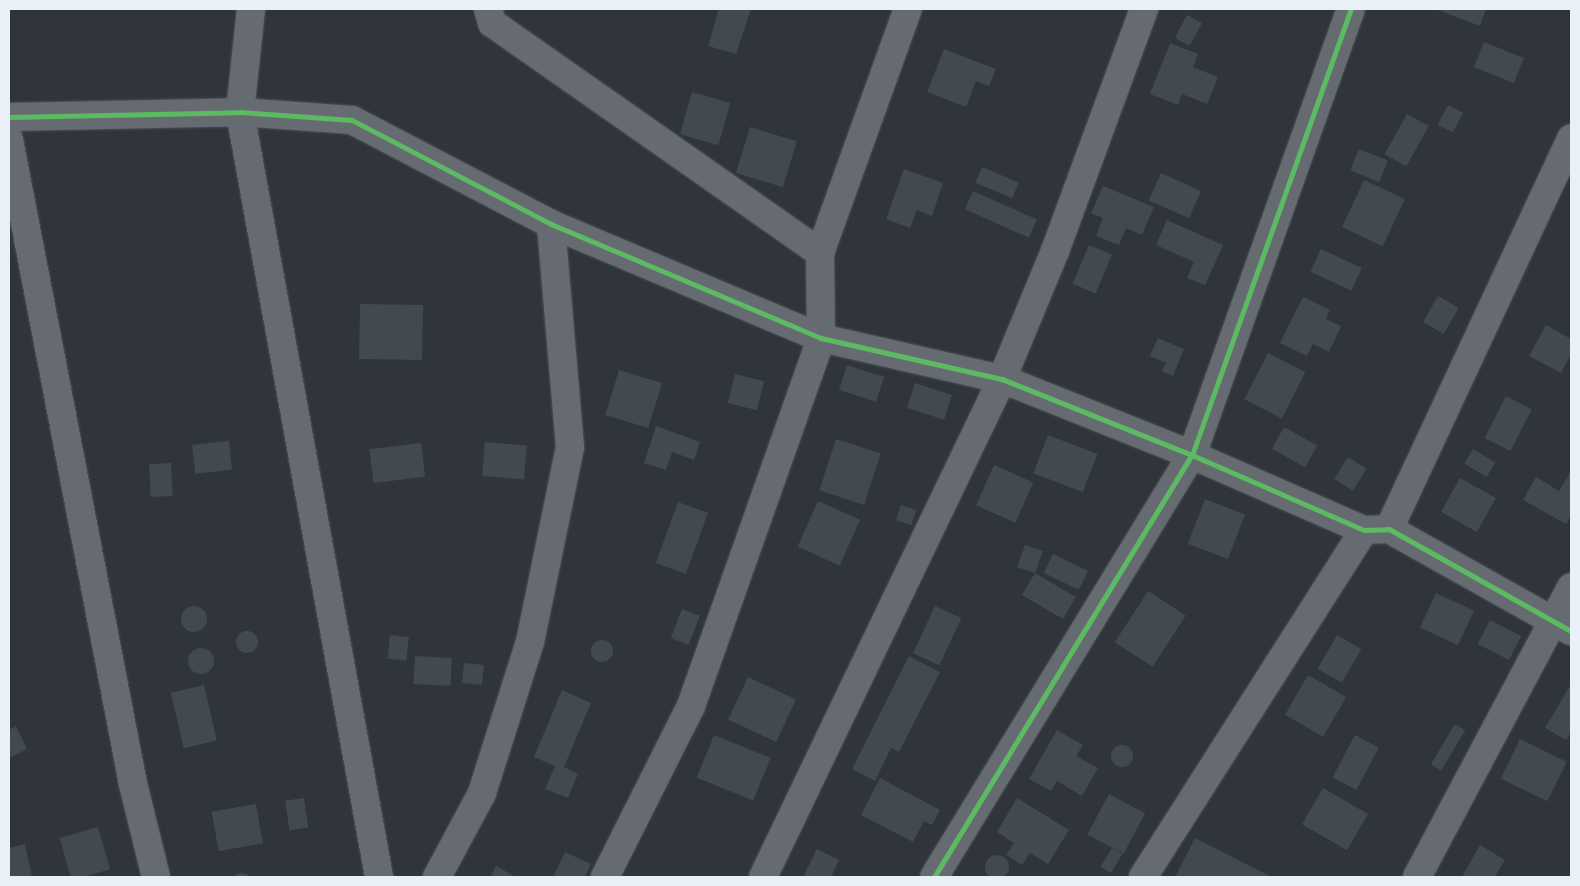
<!DOCTYPE html>
<html>
<head>
<meta charset="utf-8">
<style>
  body { margin:0 }
  #map { position:relative; width:1580px; height:886px; overflow:hidden; background:#2f353b; font-family:Commissioner,sans-serif }
  div>[style] { position:absolute }
  .building>* { inset:0; background:#424950; transform-origin:0 0 }
  .round { border-radius:50% }
  .roads { filter:drop-shadow(0 0 1px #4e5359) drop-shadow(0 0 1px #4e5359) }
  .minor>* { height:28px; margin:-14px; padding:0 14px; transform-origin:14px; border-radius:14px; background:#666b71 }
  .cycleway>* { height:5px; margin:-2.5px; padding:0 2.5px; transform-origin:2.5px; border-radius:2.5px; background:#5cba63 }
  span { translate:-50% -50%; white-space:nowrap; text-align:center; line-height:1.15; -webkit-text-stroke:4.5px #293441; paint-order:stroke }
  .frame { position:absolute; inset:0; border:10px solid #e9f0f8; pointer-events:none }
</style>
</head>
<body>
<div id="map">
  <div class="building">
    <div style="clip-path:polygon(719px 9px,751px 9px,736px 54px,708px 46px)"></div>
    <div style="clip-path:polygon(1435px 9px,1486px 9px,1480px 26px)"></div>
    <div style="left:1187px;top:15px;width:17px;height:26px;rotate:28deg"></div>
    <div style="left:1484px;top:42px;width:43px;height:27px;rotate:22deg"></div>
    <div style="clip-path:polygon(1170px 43px,1198px 54px,1193px 67px,1218px 77px,1207px 104px,1182px 94px,1178px 105px,1150px 94px)"></div>
    <div style="clip-path:polygon(944px 49px,996px 69px,989px 86px,976px 81px,966px 107px,927px 92px)"></div>
    <div style="left:692px;top:92px;width:40px;height:44px;rotate:16deg"></div>
    <div style="left:1448px;top:105px;width:17px;height:22px;rotate:28deg"></div>
    <div style="left:1407px;top:114px;width:25px;height:46px;rotate:29deg"></div>
    <div style="left:750px;top:127px;width:49px;height:48px;rotate:17deg"></div>
    <div style="left:1359px;top:149px;width:31px;height:23px;rotate:22deg"></div>
    <div style="left:982px;top:167px;width:40px;height:17px;rotate:23deg"></div>
    <div style="clip-path:polygon(904px 169px,943px 183px,932px 216px,917px 210px,910px 228px,886px 219px)"></div>
    <div style="left:1161px;top:173px;width:44px;height:30px;rotate:24deg"></div>
    <div style="left:1364px;top:180px;width:45px;height:52px;rotate:25deg"></div>
    <div style="clip-path:polygon(1103px 186px,1154px 207px,1142px 235px,1126px 228px,1119px 245px,1096px 236px,1103px 218px,1091px 213px)"></div>
    <div style="left:973px;top:191px;width:70px;height:20px;rotate:24deg"></div>
    <div style="clip-path:polygon(1167px 220px,1223px 245px,1205px 285px,1187px 278px,1194px 262px,1156px 245px)"></div>
    <div style="left:1089px;top:245px;width:25px;height:42px;rotate:23deg"></div>
    <div style="left:1321px;top:249px;width:45px;height:25px;rotate:25deg"></div>
    <div style="left:1438px;top:296px;width:24px;height:30px;rotate:30deg"></div>
    <div style="clip-path:polygon(1303px 297px,1330px 310px,1326px 319px,1341px 326px,1329px 352px,1313px 344px,1307px 356px,1280px 343px)"></div>
    <div style="left:360px;top:304px;width:63px;height:55px;rotate:1deg"></div>
    <div style="clip-path:polygon(1546px 325px,1571px 339px,1571px 354px,1561px 373px,1529px 356px)"></div>
    <div style="clip-path:polygon(1158px 338px,1184px 349px,1173px 376px,1162px 371px,1166px 363px,1150px 356px)"></div>
    <div style="left:1268px;top:353px;width:42px;height:52px;rotate:27deg"></div>
    <div style="left:847px;top:365px;width:39px;height:26px;rotate:18deg"></div>
    <div style="left:619px;top:370px;width:45px;height:47px;rotate:17deg"></div>
    <div style="left:735px;top:374px;width:30px;height:30px;rotate:14deg"></div>
    <div style="left:915px;top:383px;width:39px;height:26px;rotate:18deg"></div>
    <div style="left:1506px;top:396px;width:29px;height:47px;rotate:27deg"></div>
    <div style="clip-path:polygon(656px 426px,700px 442px,694px 460px,672px 452px,666px 470px,644px 463px)"></div>
    <div style="left:1284px;top:427px;width:38px;height:25px;rotate:29deg"></div>
    <div style="left:1048px;top:435px;width:53px;height:41px;rotate:21deg"></div>
    <div style="left:836px;top:439px;width:47px;height:54px;rotate:18deg"></div>
    <div style="left:229px;top:441px;width:29px;height:37px;rotate:84deg"></div>
    <div style="left:485px;top:442px;width:42px;height:34px;rotate:5deg"></div>
    <div style="left:421px;top:443px;width:34px;height:52px;rotate:83deg"></div>
    <div style="left:1473px;top:449px;width:26px;height:17px;rotate:31deg"></div>
    <div style="left:1348px;top:457px;width:22px;height:26px;rotate:32deg"></div>
    <div style="left:171px;top:463px;width:33px;height:22px;rotate:87deg"></div>
    <div style="left:994px;top:465px;width:43px;height:44px;rotate:24deg"></div>
    <div style="clip-path:polygon(1571px 471px,1571px 515px,1566px 524px,1523px 500px,1536px 477px,1559px 491px)"></div>
    <div style="left:1460px;top:478px;width:41px;height:39px;rotate:29deg"></div>
    <div style="left:1205px;top:499px;width:43px;height:48px;rotate:21deg"></div>
    <div style="left:818px;top:501px;width:46px;height:50px;rotate:24deg"></div>
    <div style="left:678px;top:502px;width:32px;height:65px;rotate:20deg"></div>
    <div style="left:901px;top:505px;width:16px;height:16px;rotate:18deg"></div>
    <div style="clip-path:polygon(1025px 545px,1043px 551px,1035px 573px,1076px 597px,1063px 619px,1022px 595px,1035px 573px,1017px 567px)"></div>
    <div style="left:1053px;top:554px;width:39px;height:21px;rotate:26deg"></div>
    <div style="left:1148px;top:591px;width:45px;height:61px;rotate:33deg"></div>
    <div style="left:1436px;top:593px;width:42px;height:38px;rotate:25deg"></div>
    <div style="left:935px;top:606px;width:29px;height:52px;rotate:25deg"></div>
    <div class="round" style="left:181px;top:606px;width:26px;height:26px"></div>
    <div style="left:682px;top:609px;width:19px;height:31px;rotate:21deg"></div>
    <div style="left:1490px;top:620px;width:35px;height:27px;rotate:27deg"></div>
    <div class="round" style="left:236px;top:631px;width:22px;height:22px"></div>
    <div style="left:390px;top:635px;width:19px;height:24px;rotate:6deg"></div>
    <div style="left:1337px;top:635px;width:28px;height:39px;rotate:30deg"></div>
    <div class="round" style="left:591px;top:640px;width:22px;height:22px"></div>
    <div class="round" style="left:188px;top:648px;width:26px;height:26px"></div>
    <div style="left:415px;top:656px;width:37px;height:28px;rotate:3deg"></div>
    <div style="clip-path:polygon(909px 656px,940px 672px,899px 752px,891px 748px,875px 781px,852px 769px)"></div>
    <div style="left:464px;top:663px;width:20px;height:20px;rotate:6deg"></div>
    <div style="left:1308px;top:675px;width:44px;height:46px;rotate:30deg"></div>
    <div style="left:748px;top:677px;width:53px;height:47px;rotate:25deg"></div>
    <div style="clip-path:polygon(1571px 684px,1571px 732px,1566px 740px,1545px 728px)"></div>
    <div style="left:204px;top:685px;width:57px;height:34px;rotate:77deg"></div>
    <div style="clip-path:polygon(562px 690px,591px 703px,564px 767px,578px 774px,568px 798px,545px 789px,555px 766px,534px 757px)"></div>
    <div style="left:1455px;top:724px;width:12px;height:47px;rotate:31deg"></div>
    <div style="clip-path:polygon(16px 726px,27px 749px,9px 758px,9px 730px)"></div>
    <div style="clip-path:polygon(1057px 730px,1083px 745px,1076px 756px,1098px 768px,1082px 796px,1057px 781px,1051px 791px,1029px 779px)"></div>
    <div style="left:714px;top:735px;width:61px;height:46px;rotate:22deg"></div>
    <div style="left:1355px;top:735px;width:27px;height:48px;rotate:28deg"></div>
    <div style="left:1520px;top:739px;width:52px;height:44px;rotate:26deg"></div>
    <div class="round" style="left:1111px;top:745px;width:22px;height:22px"></div>
    <div style="clip-path:polygon(880px 778px,940px 810px,932px 825px,924px 821px,913px 842px,861px 815px)"></div>
    <div style="left:1323px;top:788px;width:52px;height:42px;rotate:30deg"></div>
    <div style="left:1109px;top:794px;width:41px;height:46px;rotate:28deg"></div>
    <div style="left:304px;top:798px;width:30px;height:19px;rotate:82deg"></div>
    <div style="clip-path:polygon(1017px 798px,1069px 830px,1048px 864px,1030px 853px,1022px 865px,1006px 855px,1014px 843px,997px 832px)"></div>
    <div style="left:256px;top:804px;width:40px;height:45px;rotate:80deg"></div>
    <div style="left:98px;top:827px;width:44px;height:40px;rotate:74deg"></div>
    <div style="clip-path:polygon(1195px 838px,1270px 876px,1269px 877px,1175px 877px)"></div>
    <div style="clip-path:polygon(25px 844px,32px 877px,9px 877px,9px 848px)"></div>
    <div style="clip-path:polygon(1480px 845px,1505px 860px,1495px 877px,1462px 877px)"></div>
    <div style="left:1112px;top:848px;width:12px;height:22px;rotate:31deg"></div>
    <div style="clip-path:polygon(817px 849px,839px 860px,831px 877px,803px 877px)"></div>
    <div style="clip-path:polygon(565px 852px,591px 864px,585px 877px,553px 877px)"></div>
    <div class="round" style="left:985px;top:855px;width:24px;height:24px"></div>
    <div style="clip-path:polygon(496px 866px,516px 877px,490px 877px)"></div>
    <div style="clip-path:polygon(238px 873px,247px 874px,251px 877px,233px 877px)"></div>
  </div>
  <div class="roads">
    <div class="minor">
      <div style="left:251px;top:9px;width:104px;rotate:96.1deg"></div>
      <div style="left:240px;top:112px;width:778px;rotate:79.7deg"></div>
      <div style="left:488px;top:9px;width:15px;rotate:74deg"></div>
      <div style="left:492px;top:23px;width:401px;rotate:35deg"></div>
      <div style="left:9px;top:117px;width:231px;rotate:-1.2deg"></div>
      <div style="left:240px;top:112px;width:112px;rotate:4.1deg"></div>
      <div style="left:352px;top:120px;width:225px;rotate:27.6deg"></div>
      <div style="left:551px;top:224px;width:293px;rotate:22.9deg"></div>
      <div style="left:821px;top:338px;width:186px;rotate:12.8deg"></div>
      <div style="left:1002px;top:379px;width:205px;rotate:21.8deg"></div>
      <div style="left:1192px;top:455px;width:188px;rotate:23.6deg"></div>
      <div style="left:1364px;top:530px;width:25px;rotate:-2deg"></div>
      <div style="left:1389px;top:529px;width:209px;rotate:29.3deg"></div>
      <div style="left:9px;top:140px;width:656px;rotate:79.1deg"></div>
      <div style="left:133px;top:784px;width:96px;rotate:76.1deg"></div>
      <div style="left:1389px;top:529px;width:431px;rotate:-65deg"></div>
      <div style="left:437px;top:877px;width:95px;rotate:-61.8deg"></div>
      <div style="left:482px;top:793px;width:158px;rotate:-72.4deg"></div>
      <div style="left:530px;top:642px;width:199px;rotate:-78.4deg"></div>
      <div style="left:570px;top:447px;width:224px;rotate:-94.9deg"></div>
      <div style="left:605px;top:877px;width:191px;rotate:-63.3deg"></div>
      <div style="left:691px;top:706px;width:390px;rotate:-70.5deg"></div>
      <div style="left:821px;top:338px;width:85px;rotate:-90.7deg"></div>
      <div style="left:820px;top:253px;width:259px;rotate:-70.2deg"></div>
      <div style="left:763px;top:877px;width:552px;rotate:-64.36deg"></div>
      <div style="left:1002px;top:379px;width:139px;rotate:-67.5deg"></div>
      <div style="left:1055px;top:251px;width:258px;rotate:-69.8deg"></div>
      <div style="left:934px;top:877px;width:495px;rotate:-58.6deg"></div>
      <div style="left:1192px;top:455px;width:473px;rotate:-70.4deg"></div>
      <div style="left:1143px;top:877px;width:411px;rotate:-57.5deg"></div>
      <div style="left:1417px;top:877px;width:328px;rotate:-62deg"></div>
    </div>
  </div>
  <div class="cycleway">
    <div style="left:9px;top:117px;width:231px;rotate:-1.2deg"></div>
    <div style="left:240px;top:112px;width:112px;rotate:4.1deg"></div>
    <div style="left:352px;top:120px;width:225px;rotate:27.6deg"></div>
    <div style="left:551px;top:224px;width:293px;rotate:22.9deg"></div>
    <div style="left:821px;top:338px;width:186px;rotate:12.8deg"></div>
    <div style="left:1002px;top:379px;width:205px;rotate:21.8deg"></div>
    <div style="left:1192px;top:455px;width:188px;rotate:23.6deg"></div>
    <div style="left:1364px;top:530px;width:25px;rotate:-2deg"></div>
    <div style="left:1389px;top:529px;width:209px;rotate:29.3deg"></div>
    <div style="left:934px;top:877px;width:495px;rotate:-58.6deg"></div>
    <div style="left:1192px;top:455px;width:473px;rotate:-70.4deg"></div>
  </div>
  <div class="frame"></div>
</div>
</body>
</html>
